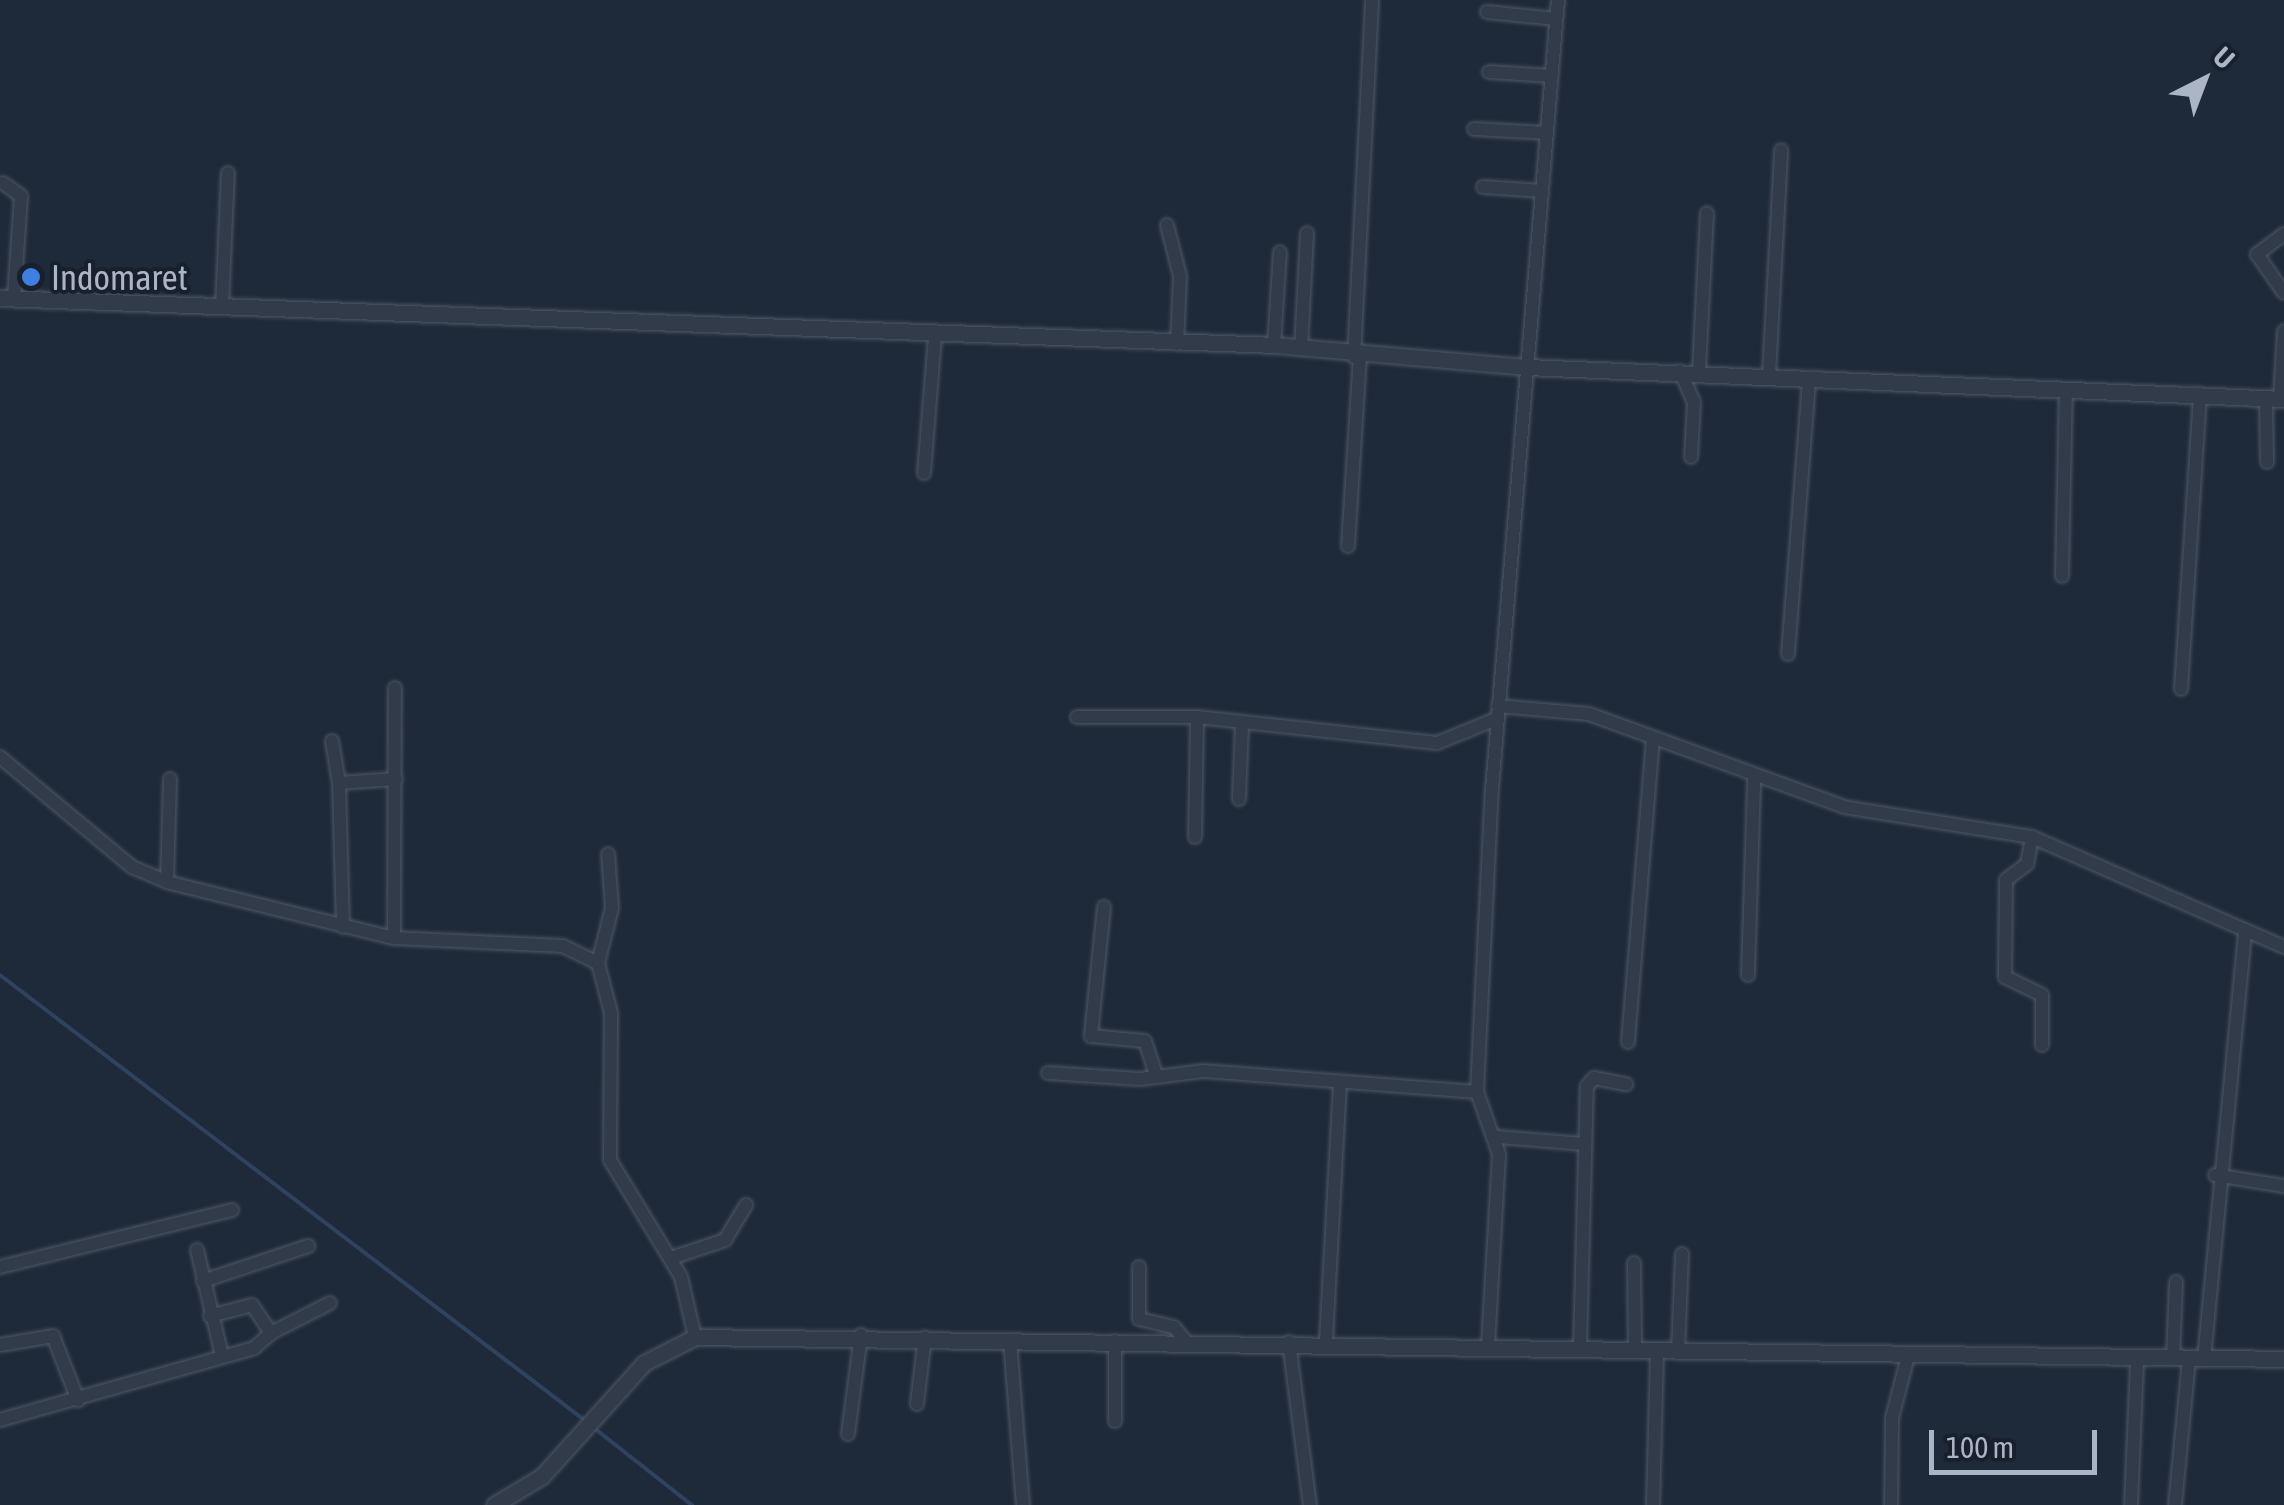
<!DOCTYPE html>
<html>
<head>
<meta charset="utf-8">
<style>
  body { margin:0 }
  #map { position:relative; width:2284px; height:1505px; overflow:hidden; background:#1e2939; font-family:"Asap Condensed",sans-serif }
  div>[style] { position:absolute }
  .stream>* { height:4px; margin:-2px; padding:0 2px; transform-origin:2px; border-radius:2px; background:#2f4260 }
  .roads { filter:drop-shadow(0 0 2px #505867) drop-shadow(0 0 2px #505867) }
  .minor>* { height:12px; margin:-6px; padding:0 6px; transform-origin:6px; border-radius:6px; background:#323b4a }
  .tertiary>* { height:15px; margin:-7.5px; padding:0 7.5px; transform-origin:7.5px; border-radius:7.5px; background:#323b4a }
  .dots>* { width:28px; height:28px; translate:-50% -50%; box-sizing:border-box; border:5px solid #18202e; border-radius:50% }
  span { translate:-50% -50%; white-space:nowrap; text-align:center; line-height:1.15; -webkit-text-stroke:8px #18202e; paint-order:stroke }
  .poi-label { font-size:35px; color:#acb5c6 }
  .left { translate:0 -50%; text-align:left }
  .north { position:absolute; left:2154px; top:30px; width:100px; height:100px; -webkit-text-stroke:8px #18202e; paint-order:stroke; rotate:42deg; font-size:28px; font-weight:700; line-height:40px; text-align:center; color:#acb5c6 }
  .north::after { content:''; display:block; margin:auto; width:35px; height:45px; background:#acb5c6; clip-path:polygon(50% 0,100% 100%,50% 72%,0 100%) }
  .scale { position:absolute; left:1929px; top:1430px; width:168px; height:45px; box-sizing:border-box; border:5px solid #acb5c6; border-top:0; padding-left:12px; font-size:30px; line-height:35px; white-space:nowrap; color:#acb5c6; -webkit-text-stroke:8px #18202e; paint-order:stroke }
</style>
</head>
<body>
<div id="map">
  <div class="stream">
    <div style="left:0;top:975px;width:738px;rotate:37.29deg"></div>
    <div style="left:594px;top:1428px;width:125px;rotate:38.2deg"></div>
  </div>
  <div class="roads">
    <div class="minor">
      <div style="left:1487px;top:12px;width:69px;rotate:5.8deg"></div>
      <div style="left:1489px;top:72px;width:63px;rotate:3.6deg"></div>
      <div style="left:1474px;top:129px;width:73px;rotate:3.1deg"></div>
      <div style="left:3px;top:183px;width:22px;rotate:36deg"></div>
      <div style="left:21px;top:196px;width:102px;rotate:93.9deg"></div>
      <div style="left:1483px;top:187px;width:59px;rotate:3.9deg"></div>
      <div style="left:1167px;top:225px;width:53px;rotate:75.7deg"></div>
      <div style="left:1180px;top:276px;width:68px;rotate:92.5deg"></div>
      <div style="left:2284px;top:234px;width:34px;rotate:143deg"></div>
      <div style="left:2257px;top:254px;width:47px;rotate:55.3deg"></div>
      <div style="left:222px;top:308px;width:135px;rotate:-87.5deg"></div>
      <div style="left:1274px;top:345px;width:93px;rotate:-86.3deg"></div>
      <div style="left:1301px;top:349px;width:116px;rotate:-87deg"></div>
      <div style="left:1354px;top:357px;width:357px;rotate:-87.1deg"></div>
      <div style="left:1680px;top:371px;width:34px;rotate:66deg"></div>
      <div style="left:1694px;top:402px;width:55px;rotate:93.1deg"></div>
      <div style="left:1699px;top:371px;width:158px;rotate:-87.1deg"></div>
      <div style="left:1769px;top:375px;width:225px;rotate:-86.9deg"></div>
      <div style="left:2266px;top:398px;width:64px;rotate:89.1deg"></div>
      <div style="left:2280px;top:399px;width:68px;rotate:-86.6deg"></div>
      <div style="left:924px;top:473px;width:137px;rotate:-85.4deg"></div>
      <div style="left:1348px;top:546px;width:189px;rotate:-86.4deg"></div>
      <div style="left:2062px;top:576px;width:187px;rotate:-88.8deg"></div>
      <div style="left:1788px;top:654px;width:277px;rotate:-85.6deg"></div>
      <div style="left:2181px;top:689px;width:296px;rotate:-86.3deg"></div>
      <div style="left:1498px;top:706px;width:91px;rotate:5deg"></div>
      <div style="left:1589px;top:714px;width:271px;rotate:20deg"></div>
      <div style="left:1844px;top:807px;width:190px;rotate:9.1deg"></div>
      <div style="left:2032px;top:837px;width:275px;rotate:23.6deg"></div>
      <div style="left:1077px;top:717px;width:120px"></div>
      <div style="left:1197px;top:717px;width:241px;rotate:6.2deg"></div>
      <div style="left:1437px;top:743px;width:64px;rotate:-22.1deg"></div>
      <div style="left:332px;top:741px;width:43px;rotate:80.5deg"></div>
      <div style="left:339px;top:783px;width:57px;rotate:-4deg"></div>
      <div style="left:0;top:757px;width:172px;rotate:39.8deg"></div>
      <div style="left:132px;top:867px;width:38px;rotate:23deg"></div>
      <div style="left:167px;top:882px;width:234px;rotate:13.9deg"></div>
      <div style="left:394px;top:938px;width:169px;rotate:2.7deg"></div>
      <div style="left:563px;top:946px;width:39px;rotate:26deg"></div>
      <div style="left:598px;top:963px;width:52px;rotate:75.4deg"></div>
      <div style="left:611px;top:1013px;width:147px;rotate:90.4deg"></div>
      <div style="left:610px;top:1160px;width:137px;rotate:58.7deg"></div>
      <div style="left:681px;top:1277px;width:62px;rotate:76.9deg"></div>
      <div style="left:339px;top:783px;width:144px;rotate:88.4deg"></div>
      <div style="left:1239px;top:799px;width:75px;rotate:-87.7deg"></div>
      <div style="left:1195px;top:837px;width:120px;rotate:-89deg"></div>
      <div style="left:2032px;top:837px;width:27px;rotate:100deg"></div>
      <div style="left:2027px;top:864px;width:26px;rotate:143deg"></div>
      <div style="left:2006px;top:880px;width:97px;rotate:90.6deg"></div>
      <div style="left:2005px;top:977px;width:41px;rotate:25.9deg"></div>
      <div style="left:2042px;top:995px;width:50px;rotate:90deg"></div>
      <div style="left:167px;top:882px;width:103px;rotate:-88.3deg"></div>
      <div style="left:1104px;top:907px;width:130px;rotate:95.8deg"></div>
      <div style="left:1091px;top:1036px;width:54px;rotate:5.3deg"></div>
      <div style="left:1145px;top:1041px;width:33px;rotate:72deg"></div>
      <div style="left:394px;top:938px;width:250px;rotate:-89.8deg"></div>
      <div style="left:598px;top:963px;width:57px;rotate:-75.7deg"></div>
      <div style="left:612px;top:908px;width:54px;rotate:-94.2deg"></div>
      <div style="left:1748px;top:975px;width:196px;rotate:-88.2deg"></div>
      <div style="left:1628px;top:1042px;width:304px;rotate:-85.3deg"></div>
      <div style="left:1048px;top:1073px;width:92px;rotate:3.7deg"></div>
      <div style="left:1140px;top:1079px;width:64px;rotate:-7.2deg"></div>
      <div style="left:1203px;top:1071px;width:275px;rotate:4.4deg"></div>
      <div style="left:1498px;top:1137px;width:86px;rotate:4.7deg"></div>
      <div style="left:2215px;top:1175px;width:70px;rotate:9.1deg"></div>
      <div style="left:197px;top:1250px;width:109px;rotate:76.7deg"></div>
      <div style="left:671px;top:1258px;width:57px;rotate:-18.4deg"></div>
      <div style="left:725px;top:1240px;width:41px;rotate:-59deg"></div>
      <div style="left:1634px;top:1263px;width:86px;rotate:89.3deg"></div>
      <div style="left:0;top:1267px;width:239px;rotate:-13.8deg"></div>
      <div style="left:1139px;top:1267px;width:52px;rotate:90deg"></div>
      <div style="left:1139px;top:1319px;width:36px;rotate:13deg"></div>
      <div style="left:1174px;top:1327px;width:23px;rotate:50deg"></div>
      <div style="left:203px;top:1281px;width:111px;rotate:-18.4deg"></div>
      <div style="left:210px;top:1316px;width:43px;rotate:-14.7deg"></div>
      <div style="left:252px;top:1305px;width:34px;rotate:56deg"></div>
      <div style="left:271px;top:1333px;width:66px;rotate:-27deg"></div>
      <div style="left:1010px;top:1340px;width:166px;rotate:85.5deg"></div>
      <div style="left:1326px;top:1341px;width:256px;rotate:-86.9deg"></div>
      <div style="left:1289px;top:1342px;width:164px;rotate:82.7deg"></div>
      <div style="left:0;top:1345px;width:54px;rotate:-9.6deg"></div>
      <div style="left:53px;top:1336px;width:69px;rotate:68.7deg"></div>
      <div style="left:1488px;top:1346px;width:192px;rotate:-86.7deg"></div>
      <div style="left:1499px;top:1154px;width:66px;rotate:-109.5deg"></div>
      <div style="left:1477px;top:1092px;width:303px;rotate:-87.2deg"></div>
      <div style="left:1492px;top:789px;width:792px;rotate:-85.22deg"></div>
      <div style="left:1580px;top:1348px;width:262px;rotate:-88.5deg"></div>
      <div style="left:1587px;top:1086px;width:11px;rotate:-49deg"></div>
      <div style="left:1594px;top:1078px;width:33px;rotate:11deg"></div>
      <div style="left:1678px;top:1351px;width:97px;rotate:-87.6deg"></div>
      <div style="left:2173px;top:1358px;width:76px;rotate:-87.7deg"></div>
      <div style="left:2204px;top:1359px;width:431px;rotate:-84.5deg"></div>
      <div style="left:917px;top:1404px;width:67px;rotate:-83.2deg"></div>
      <div style="left:0;top:1420px;width:264px;rotate:-15.8deg"></div>
      <div style="left:254px;top:1348px;width:23px;rotate:-41deg"></div>
      <div style="left:1115px;top:1421px;width:80px;rotate:-90deg"></div>
      <div style="left:848px;top:1434px;width:100px;rotate:-82.5deg"></div>
      <div style="left:1653px;top:1505px;width:155px;rotate:-88.5deg"></div>
      <div style="left:1891px;top:1505px;width:87px;rotate:-89.3deg"></div>
      <div style="left:1892px;top:1418px;width:64px;rotate:-75.5deg"></div>
      <div style="left:2131px;top:1505px;width:146px;rotate:-87.6deg"></div>
      <div style="left:2175px;top:1505px;width:147px;rotate:-84.5deg"></div>
    </div>
    <div class="tertiary">
      <div style="left:0;top:298px;width:1275px;rotate:2.11deg"></div>
      <div style="left:1274px;top:345px;width:254px;rotate:5deg"></div>
      <div style="left:1527px;top:367px;width:758px;rotate:2.42deg"></div>
      <div style="left:494px;top:1505px;width:56px;rotate:-31.1deg"></div>
      <div style="left:542px;top:1476px;width:152px;rotate:-47.9deg"></div>
      <div style="left:644px;top:1363px;width:57px;rotate:-27deg"></div>
      <div style="left:695px;top:1337px;width:1589px;rotate:0.79deg"></div>
    </div>
  </div>
  <div class="dots">
    <div style="left:31px;top:277px;background:#3f7fe0"></div>
  </div>
  <div class="poi-label">
    <span class="left" style="left:51px;top:277px">Indomaret</span>
  </div>
  <div class="north">U</div>
  <div class="scale">100 m</div>
</div>
</body>
</html>
